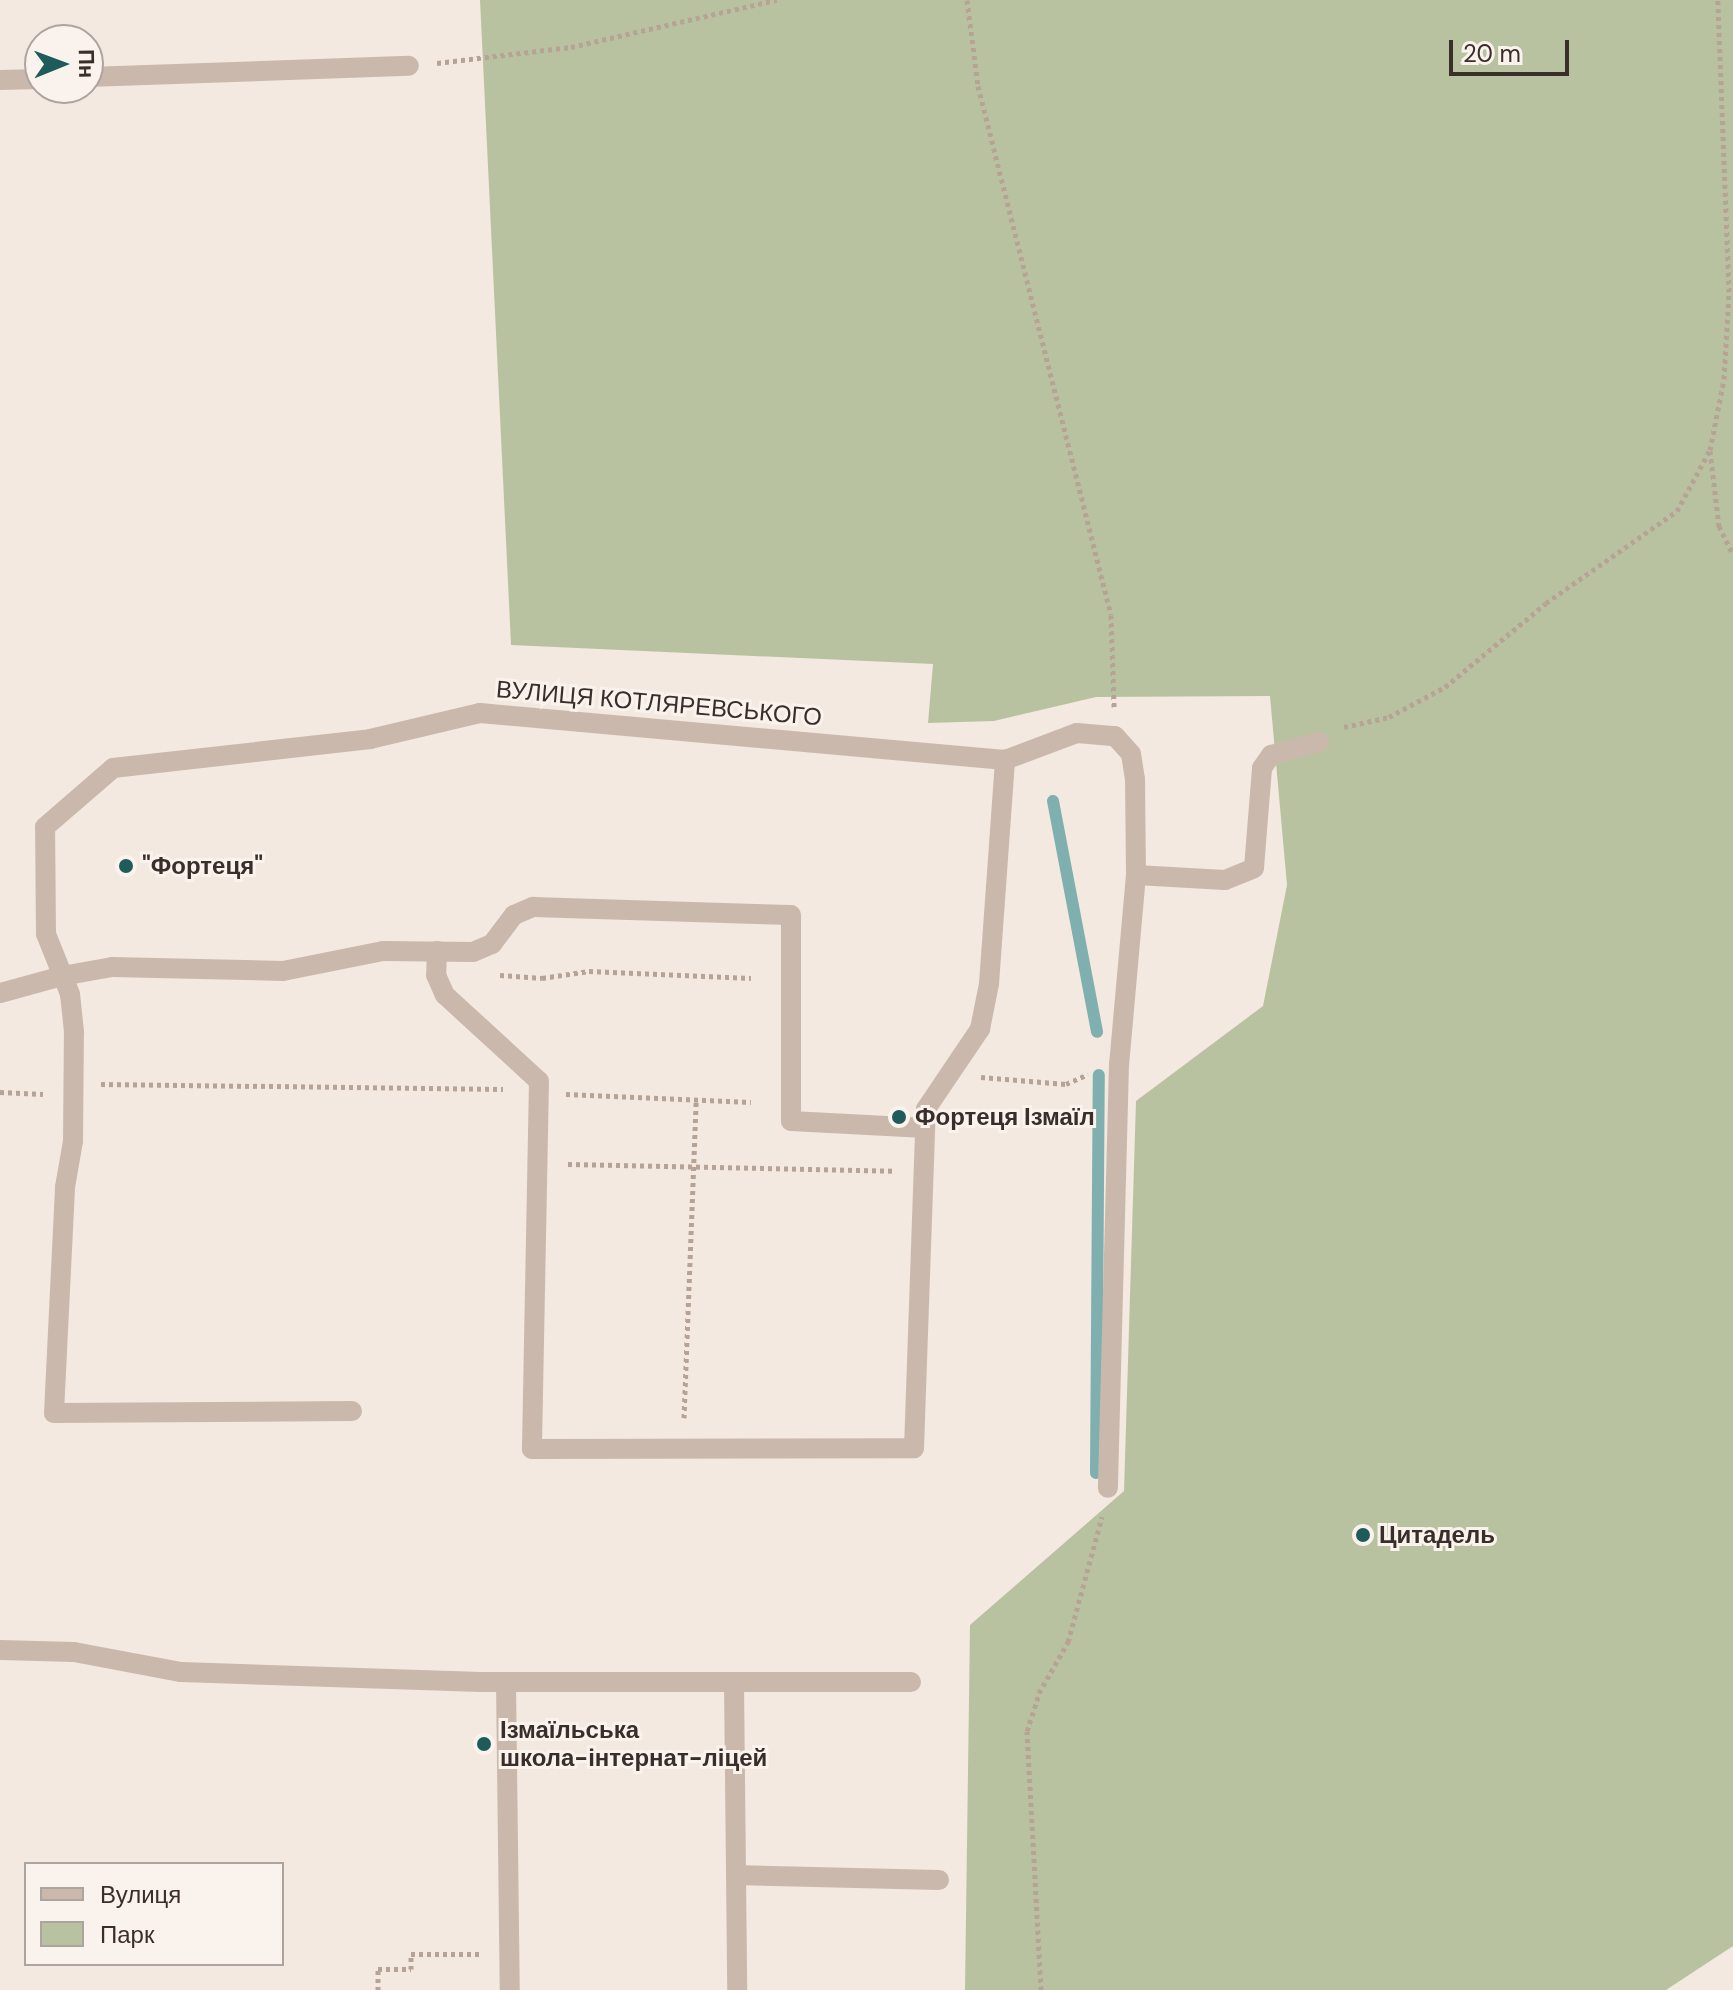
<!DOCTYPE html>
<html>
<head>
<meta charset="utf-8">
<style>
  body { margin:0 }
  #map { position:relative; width:1733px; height:1990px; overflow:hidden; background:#f3e9e0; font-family:"DM Sans",sans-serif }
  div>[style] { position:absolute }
  .green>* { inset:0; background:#b9c2a0 }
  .stream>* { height:12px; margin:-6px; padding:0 6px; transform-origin:6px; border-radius:6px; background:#7fb0af }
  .path>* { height:5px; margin-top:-2.5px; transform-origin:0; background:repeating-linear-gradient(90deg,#b7a296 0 4px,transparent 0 8px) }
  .lane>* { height:20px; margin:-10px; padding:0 10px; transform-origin:10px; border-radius:10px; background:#cbb8ac }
  .street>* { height:20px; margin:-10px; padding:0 10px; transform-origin:10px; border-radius:10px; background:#cbb8ac }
  .dots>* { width:22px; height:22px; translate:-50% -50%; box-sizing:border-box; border:4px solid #faf3ed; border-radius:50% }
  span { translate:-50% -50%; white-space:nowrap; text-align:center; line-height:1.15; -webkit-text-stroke:6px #faf3ed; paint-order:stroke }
  .street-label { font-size:24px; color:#3a2e2b }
  .poi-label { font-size:24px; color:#3a2e2b; font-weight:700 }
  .left { translate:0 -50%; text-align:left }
  .legend { position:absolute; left:24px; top:1862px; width:260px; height:104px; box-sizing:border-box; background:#faf3ed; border:2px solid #ada49f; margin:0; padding:10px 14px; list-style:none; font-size:24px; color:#3a2e2b }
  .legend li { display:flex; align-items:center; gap:16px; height:40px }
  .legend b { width:40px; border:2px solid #ada49f }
  .north { position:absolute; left:24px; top:24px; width:80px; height:80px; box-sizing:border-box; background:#faf3ed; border:2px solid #ada49f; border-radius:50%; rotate:89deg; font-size:22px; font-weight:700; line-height:32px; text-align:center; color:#3a2e2b }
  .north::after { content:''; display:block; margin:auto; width:28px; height:36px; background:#205b5b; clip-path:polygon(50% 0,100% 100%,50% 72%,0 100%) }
  .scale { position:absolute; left:1449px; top:40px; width:120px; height:36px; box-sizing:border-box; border:4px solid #3a2e2b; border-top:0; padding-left:10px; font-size:24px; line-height:28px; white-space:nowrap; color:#3a2e2b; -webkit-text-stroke:6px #faf3ed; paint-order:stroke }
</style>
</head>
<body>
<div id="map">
  <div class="green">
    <div style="clip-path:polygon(480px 0,1733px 0,1733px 1946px,1666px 1990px,965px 1990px,970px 1625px,1124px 1491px,1136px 1101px,1263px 1006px,1287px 885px,1270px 696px,1096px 697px,994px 721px,928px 723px,933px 664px,511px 645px)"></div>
  </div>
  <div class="stream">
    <div style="left:1053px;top:801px;width:235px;rotate:79.2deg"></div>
    <div style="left:1096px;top:1473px;width:398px;rotate:-89.6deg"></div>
  </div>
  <div class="path">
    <div style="left:967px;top:0;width:87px;rotate:82.7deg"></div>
    <div style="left:978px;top:86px;width:545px;rotate:75.89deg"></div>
    <div style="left:1111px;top:615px;width:92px;rotate:88.1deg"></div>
    <div style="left:437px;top:63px;width:135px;rotate:-6.8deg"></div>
    <div style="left:571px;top:47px;width:211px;rotate:-12.9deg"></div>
    <div style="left:1710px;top:451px;width:76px;rotate:83.2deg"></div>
    <div style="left:1719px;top:526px;width:32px;rotate:64deg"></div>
    <div style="left:1344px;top:727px;width:46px;rotate:-12.5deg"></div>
    <div style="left:1389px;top:717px;width:64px;rotate:-28.2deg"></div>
    <div style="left:1445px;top:687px;width:131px;rotate:-39.7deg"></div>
    <div style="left:1546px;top:603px;width:160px;rotate:-35.1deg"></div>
    <div style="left:1677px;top:511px;width:69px;rotate:-61.6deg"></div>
    <div style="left:1710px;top:450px;width:72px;rotate:-78.8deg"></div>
    <div style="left:1724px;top:379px;width:87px;rotate:-86.7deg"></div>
    <div style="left:1729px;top:292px;width:292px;rotate:-92.2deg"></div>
    <div style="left:500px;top:975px;width:42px;rotate:4.1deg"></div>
    <div style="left:542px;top:978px;width:48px;rotate:-8.5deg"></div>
    <div style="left:589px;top:971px;width:162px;rotate:2.5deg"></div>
    <div style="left:981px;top:1077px;width:85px;rotate:4.7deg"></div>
    <div style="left:1066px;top:1084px;width:24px;rotate:-24deg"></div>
    <div style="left:101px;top:1084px;width:402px;rotate:0.7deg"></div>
    <div style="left:0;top:1092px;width:43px;rotate:2.7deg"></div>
    <div style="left:566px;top:1094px;width:185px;rotate:2.5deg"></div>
    <div style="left:568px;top:1164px;width:326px;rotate:1.2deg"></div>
    <div style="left:684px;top:1418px;width:319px;rotate:-87.8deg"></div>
    <div style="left:378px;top:1990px;width:21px;rotate:-90deg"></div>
    <div style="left:378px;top:1969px;width:33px"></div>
    <div style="left:411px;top:1969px;width:15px;rotate:-90deg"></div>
    <div style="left:411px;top:1954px;width:70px"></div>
    <div style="left:1041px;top:1990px;width:259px;rotate:-93.1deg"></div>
    <div style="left:1027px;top:1731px;width:40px;rotate:-72deg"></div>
    <div style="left:1039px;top:1693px;width:59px;rotate:-60.4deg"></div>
    <div style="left:1068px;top:1642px;width:130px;rotate:-74.8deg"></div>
  </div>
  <div class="lane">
    <div style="left:88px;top:77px;width:321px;rotate:-2deg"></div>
    <div style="left:0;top:80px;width:40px;rotate:-1.4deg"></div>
    <div style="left:1005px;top:760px;width:77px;rotate:-20.6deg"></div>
    <div style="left:1077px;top:733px;width:38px;rotate:5deg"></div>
    <div style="left:1115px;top:736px;width:24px;rotate:48deg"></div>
    <div style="left:1131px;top:754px;width:25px;rotate:81deg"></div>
    <div style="left:1135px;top:779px;width:96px;rotate:89.4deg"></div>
    <div style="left:1136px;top:875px;width:190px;rotate:95.1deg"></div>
    <div style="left:1119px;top:1064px;width:424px;rotate:91.5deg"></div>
    <div style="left:1136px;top:875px;width:89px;rotate:3.2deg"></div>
    <div style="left:1225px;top:880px;width:31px;rotate:-22deg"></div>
    <div style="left:1254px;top:868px;width:100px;rotate:-85.4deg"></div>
    <div style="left:1262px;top:768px;width:16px;rotate:-55deg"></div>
    <div style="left:1271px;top:755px;width:50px;rotate:-15.2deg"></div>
    <div style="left:437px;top:951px;width:24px;rotate:92deg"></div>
    <div style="left:436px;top:975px;width:22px;rotate:66deg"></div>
    <div style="left:445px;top:995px;width:127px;rotate:42.5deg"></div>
    <div style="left:539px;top:1081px;width:368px;rotate:91.1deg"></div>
    <div style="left:532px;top:1449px;width:382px;rotate:-0.1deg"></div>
    <div style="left:914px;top:1448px;width:339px;rotate:-88deg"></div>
    <div style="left:926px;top:1109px;width:97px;rotate:-56deg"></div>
    <div style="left:980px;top:1029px;width:46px;rotate:-78.7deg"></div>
    <div style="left:989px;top:984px;width:225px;rotate:-85.9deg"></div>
    <div style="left:62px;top:976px;width:51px;rotate:-10.2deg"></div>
    <div style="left:112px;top:967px;width:171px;rotate:1.3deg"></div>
    <div style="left:283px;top:971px;width:102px;rotate:-11.3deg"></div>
    <div style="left:383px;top:951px;width:90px;rotate:0.6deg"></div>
    <div style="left:473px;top:952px;width:21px;rotate:-23deg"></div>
    <div style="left:492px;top:944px;width:36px;rotate:-53deg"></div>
    <div style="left:514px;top:915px;width:21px;rotate:-23deg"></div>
    <div style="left:533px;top:907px;width:258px;rotate:1.8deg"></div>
    <div style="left:791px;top:915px;width:206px;rotate:90deg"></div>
    <div style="left:791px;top:1121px;width:134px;rotate:3deg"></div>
    <div style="left:352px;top:1411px;width:298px;rotate:179.6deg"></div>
    <div style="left:54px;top:1413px;width:226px;rotate:-87.2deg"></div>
    <div style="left:65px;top:1187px;width:47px;rotate:-80.1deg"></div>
    <div style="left:73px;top:1141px;width:109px;rotate:-89.5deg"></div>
    <div style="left:74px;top:1032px;width:38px;rotate:-96deg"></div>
    <div style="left:70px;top:994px;width:65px;rotate:-111.8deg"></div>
    <div style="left:46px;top:934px;width:107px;rotate:-90.5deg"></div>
    <div style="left:45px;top:827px;width:90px;rotate:-40.9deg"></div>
    <div style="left:113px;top:768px;width:259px;rotate:-6.4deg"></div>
    <div style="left:370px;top:739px;width:113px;rotate:-13.3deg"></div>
    <div style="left:480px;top:713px;width:527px;rotate:5.12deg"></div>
    <div style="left:0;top:1650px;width:74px;rotate:1.5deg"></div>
    <div style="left:74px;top:1652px;width:109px;rotate:10.6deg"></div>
    <div style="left:181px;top:1672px;width:300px;rotate:1.9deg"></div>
    <div style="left:481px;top:1682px;width:430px"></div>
    <div style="left:506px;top:1682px;width:308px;rotate:89.3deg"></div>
    <div style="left:734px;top:1682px;width:308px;rotate:89.4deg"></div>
    <div style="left:736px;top:1875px;width:203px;rotate:1.4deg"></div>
  </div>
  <div class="street">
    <div style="left:0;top:993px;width:64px;rotate:-15.3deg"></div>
  </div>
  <div class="dots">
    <div style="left:126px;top:866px;background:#205b5b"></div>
    <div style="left:899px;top:1117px;background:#205b5b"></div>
    <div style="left:1363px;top:1535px;background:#205b5b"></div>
    <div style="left:484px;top:1744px;background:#205b5b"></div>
  </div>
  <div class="street-label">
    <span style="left:659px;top:703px;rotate:5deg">ВУЛИЦЯ КОТЛЯРЕВСЬКОГО</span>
  </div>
  <div class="poi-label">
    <span class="left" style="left:142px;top:866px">"Фортеця"</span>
    <span class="left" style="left:915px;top:1117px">Фортеця Ізмаїл</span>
    <span class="left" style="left:1379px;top:1535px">Цитадель</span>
    <span class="left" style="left:500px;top:1744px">Ізмаїльська<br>школа-інтернат-ліцей</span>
  </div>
  <ul class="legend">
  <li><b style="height:10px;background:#cbb8ac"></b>Вулиця</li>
  <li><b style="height:22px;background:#b9c2a0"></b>Парк</li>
  </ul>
  <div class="north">Пн</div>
  <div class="scale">20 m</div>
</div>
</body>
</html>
